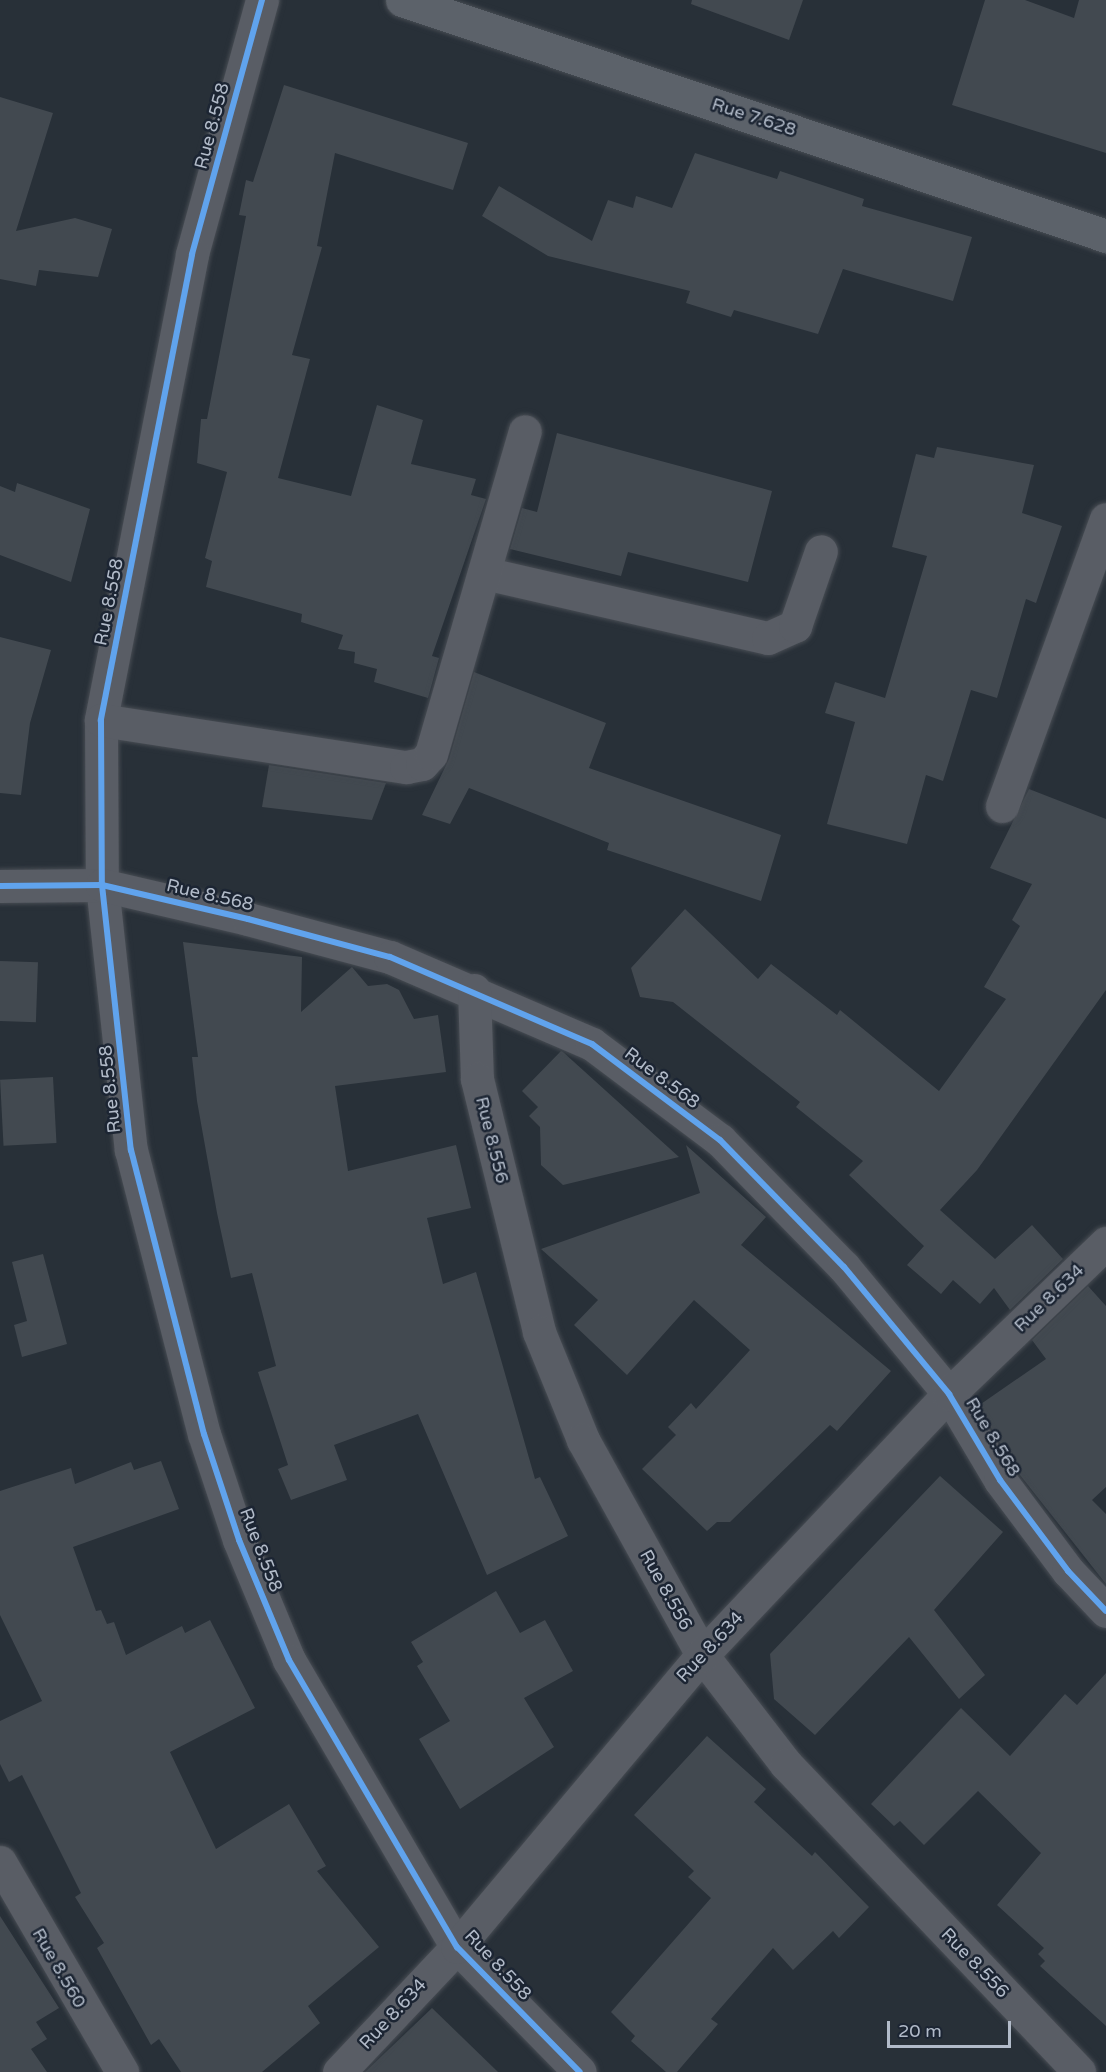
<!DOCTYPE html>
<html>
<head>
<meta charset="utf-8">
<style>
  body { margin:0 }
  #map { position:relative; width:1106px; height:2072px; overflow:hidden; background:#283038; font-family:"Varela Round",sans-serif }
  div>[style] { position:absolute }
  .building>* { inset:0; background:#424950; transform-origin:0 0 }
  .roads { filter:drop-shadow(0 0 2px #474c53) drop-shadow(0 0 2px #474c53) }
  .minor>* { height:33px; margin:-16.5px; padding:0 16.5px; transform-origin:16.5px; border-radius:16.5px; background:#595d65 }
  .secondary>* { height:33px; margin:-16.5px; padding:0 16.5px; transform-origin:16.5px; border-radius:16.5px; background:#5c626a }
  .cycleway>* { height:6px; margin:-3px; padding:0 3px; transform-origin:3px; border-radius:3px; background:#60a3ed }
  span { translate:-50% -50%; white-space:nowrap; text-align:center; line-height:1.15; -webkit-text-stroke:5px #1c2533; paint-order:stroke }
  .street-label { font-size:18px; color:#b2bbc9 }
  .scale { position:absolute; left:887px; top:2021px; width:124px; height:27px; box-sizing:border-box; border:3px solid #b2bbc9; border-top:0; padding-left:8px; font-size:18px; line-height:21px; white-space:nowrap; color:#b2bbc9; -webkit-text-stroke:4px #1c2533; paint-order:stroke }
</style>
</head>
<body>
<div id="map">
  <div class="building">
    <div style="clip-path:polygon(692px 0,803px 0,789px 40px,691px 4px)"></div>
    <div style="clip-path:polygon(985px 0,1025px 0,1074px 18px,1079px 0,1106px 0,1106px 153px,952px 105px)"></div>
    <div style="clip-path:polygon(284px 85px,468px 143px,453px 190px,335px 153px,317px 246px,322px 247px,292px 355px,310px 359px,278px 478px,351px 496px,377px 405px,423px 420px,411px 464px,476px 479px,471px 495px,486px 499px,432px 656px,439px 658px,428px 698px,374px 682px,377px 669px,354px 663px,355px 652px,338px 649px,343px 635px,301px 622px,302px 614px,206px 587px,212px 561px,205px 558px,227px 472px,197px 463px,201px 419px,207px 419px,246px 216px,239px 215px,246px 180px,253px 182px)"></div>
    <div style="clip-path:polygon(0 97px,53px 113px,16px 231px,75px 218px,112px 229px,98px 277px,39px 270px,36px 286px,0 279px)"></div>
    <div style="clip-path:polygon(695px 153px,777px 179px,780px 171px,864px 199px,862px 206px,972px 237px,953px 301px,843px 269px,818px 334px,734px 310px,731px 317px,686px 303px,690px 291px,548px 256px,482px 216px,499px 186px,592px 241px,608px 200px,633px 208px,636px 196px,672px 208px)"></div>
    <div style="clip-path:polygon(557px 433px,772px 491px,748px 582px,628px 552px,621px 576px,510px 549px,522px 508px,537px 512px)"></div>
    <div style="clip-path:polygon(937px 447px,1034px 465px,1022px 513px,1062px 526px,1036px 603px,1026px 599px,997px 698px,971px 690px,943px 781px,926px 775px,907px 844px,827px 824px,855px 722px,825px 713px,835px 682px,885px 698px,927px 556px,892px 547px,916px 454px,934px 458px)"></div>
    <div style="clip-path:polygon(17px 483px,90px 509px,71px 582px,0 555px,0 486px,15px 492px)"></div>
    <div style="clip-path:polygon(0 637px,51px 650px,30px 723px,21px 795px,0 793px)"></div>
    <div style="clip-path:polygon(474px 672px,606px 723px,589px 768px,781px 835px,761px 901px,607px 850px,609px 843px,469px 788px,450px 824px,422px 815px,449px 759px)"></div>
    <div style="clip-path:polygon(269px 765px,386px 783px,372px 820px,262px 807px)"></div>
    <div style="clip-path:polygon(1029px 789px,1106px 819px,1106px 990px,977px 1170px,940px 1210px,995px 1259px,1032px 1225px,1063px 1259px,1010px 1310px,994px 1288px,980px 1304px,953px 1280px,941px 1294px,907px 1265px,924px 1246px,849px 1175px,863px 1161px,796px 1107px,800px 1102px,673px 1002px,640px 997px,631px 968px,685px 909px,758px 979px,771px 964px,837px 1015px,840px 1010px,939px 1091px,1006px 999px,984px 987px,1020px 926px,1012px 920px,1032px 884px,990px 868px)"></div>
    <div style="clip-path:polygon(183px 942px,302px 957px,301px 1012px,352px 967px,368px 986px,387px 984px,399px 990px,414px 1019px,438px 1015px,446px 1072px,335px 1086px,348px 1171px,456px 1145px,471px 1208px,427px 1218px,443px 1284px,476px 1272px,535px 1479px,540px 1477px,568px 1536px,487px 1575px,418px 1414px,334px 1445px,347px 1480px,291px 1500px,278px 1469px,288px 1465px,258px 1372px,276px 1366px,252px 1273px,231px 1278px,217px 1213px,197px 1101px,192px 1057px,198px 1057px)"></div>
    <div style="left:0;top:961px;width:38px;height:60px;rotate:2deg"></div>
    <div style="clip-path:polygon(561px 1051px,563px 1052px,679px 1157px,563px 1185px,541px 1165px,540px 1127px,529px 1116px,538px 1107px,522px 1091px)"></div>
    <div style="left:53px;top:1077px;width:66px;height:53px;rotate:87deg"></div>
    <div style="clip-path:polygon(686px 1145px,766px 1217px,741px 1245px,891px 1371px,837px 1431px,830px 1425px,730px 1522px,717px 1522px,707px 1531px,642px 1469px,676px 1435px,668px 1427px,691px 1403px,696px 1409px,750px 1350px,694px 1300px,627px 1375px,574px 1325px,598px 1300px,541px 1249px,700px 1193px)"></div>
    <div style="clip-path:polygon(43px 1254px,67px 1344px,22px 1357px,14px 1325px,27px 1321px,12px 1262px)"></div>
    <div style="clip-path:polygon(1088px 1286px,1106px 1306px,1106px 1487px,1092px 1500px,1106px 1514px,1106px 1584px,1016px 1470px,978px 1406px,1046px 1359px,1032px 1340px)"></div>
    <div style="clip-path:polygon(161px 1461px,179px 1509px,73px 1547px,96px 1611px,101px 1610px,107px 1624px,114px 1622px,126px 1655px,182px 1626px,185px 1633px,210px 1620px,255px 1708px,170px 1752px,216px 1849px,289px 1804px,326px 1866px,317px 1871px,379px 1947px,308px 2006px,320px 2023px,262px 2072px,181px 2072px,159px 2039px,151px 2045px,97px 1948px,104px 1943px,75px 1897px,81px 1893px,22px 1775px,9px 1782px,0 1764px,0 1721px,42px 1701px,0 1615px,0 1491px,71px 1468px,75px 1484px,131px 1462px,134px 1470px)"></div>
    <div style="clip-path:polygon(940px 1476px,1003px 1532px,934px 1610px,985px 1675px,959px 1699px,909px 1637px,815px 1735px,774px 1699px,770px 1654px)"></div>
    <div style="clip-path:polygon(496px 1591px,520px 1633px,545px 1620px,573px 1671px,524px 1698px,554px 1747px,460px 1809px,419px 1739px,450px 1721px,417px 1666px,423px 1662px,411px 1642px)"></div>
    <div style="clip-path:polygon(1106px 1673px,1106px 2026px,1040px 1966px,1045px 1961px,1038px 1954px,1044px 1948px,997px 1905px,1041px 1853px,978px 1791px,924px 1845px,900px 1821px,894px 1826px,871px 1804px,961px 1708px,1010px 1756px,1065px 1694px,1077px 1705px)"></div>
    <div style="clip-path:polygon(707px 1736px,766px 1789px,754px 1802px,812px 1856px,815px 1852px,869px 1907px,839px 1938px,833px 1931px,793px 1970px,773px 1948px,711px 2019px,718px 2024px,677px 2072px,666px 2072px,631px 2041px,635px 2036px,611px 2012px,711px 1898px,688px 1877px,694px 1871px,634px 1815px)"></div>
    <div style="clip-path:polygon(0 1916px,59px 2008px,36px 2022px,47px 2039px,31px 2049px,47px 2072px,0 2072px)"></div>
    <div style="clip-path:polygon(432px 2008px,498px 2072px,365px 2072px)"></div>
  </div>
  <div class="roads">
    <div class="minor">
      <div style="left:262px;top:0;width:264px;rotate:105.4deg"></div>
      <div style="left:192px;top:255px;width:474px;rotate:101.1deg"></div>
      <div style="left:101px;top:720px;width:165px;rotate:89.7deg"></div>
      <div style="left:102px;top:885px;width:267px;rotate:83.8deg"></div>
      <div style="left:131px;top:1150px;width:293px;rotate:75.6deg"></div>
      <div style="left:204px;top:1434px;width:112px;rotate:71.7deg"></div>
      <div style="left:239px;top:1540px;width:130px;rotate:67.4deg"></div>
      <div style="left:289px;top:1660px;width:333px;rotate:59.7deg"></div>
      <div style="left:457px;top:1947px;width:175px;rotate:45.5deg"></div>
      <div style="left:484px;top:573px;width:291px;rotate:12.9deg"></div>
      <div style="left:768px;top:638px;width:30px;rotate:-24deg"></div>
      <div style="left:795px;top:626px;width:79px;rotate:-70.9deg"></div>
      <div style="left:101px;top:720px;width:309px;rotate:8.8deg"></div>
      <div style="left:406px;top:767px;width:16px;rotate:-11deg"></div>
      <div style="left:422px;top:764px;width:13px;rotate:-48deg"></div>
      <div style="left:431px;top:754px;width:336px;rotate:-73.8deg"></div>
      <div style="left:1002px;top:806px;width:305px;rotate:-70.1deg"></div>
      <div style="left:0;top:886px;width:102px;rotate:-0.6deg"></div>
      <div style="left:102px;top:885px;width:150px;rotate:13.1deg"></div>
      <div style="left:248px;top:919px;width:147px;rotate:15deg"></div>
      <div style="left:390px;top:957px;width:220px;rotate:23.3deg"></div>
      <div style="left:592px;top:1044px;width:160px;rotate:36.9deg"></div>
      <div style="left:720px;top:1140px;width:177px;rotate:45.7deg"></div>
      <div style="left:844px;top:1267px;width:165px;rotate:50.4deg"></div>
      <div style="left:949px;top:1394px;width:100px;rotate:59.3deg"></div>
      <div style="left:1000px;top:1480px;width:114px;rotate:53.2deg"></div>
      <div style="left:1068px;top:1571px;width:55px;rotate:46.5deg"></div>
      <div style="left:474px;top:990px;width:89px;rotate:88.1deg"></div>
      <div style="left:477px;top:1079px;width:260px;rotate:76.2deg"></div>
      <div style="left:539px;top:1332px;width:117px;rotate:67.8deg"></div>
      <div style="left:583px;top:1440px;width:246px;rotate:61deg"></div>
      <div style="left:702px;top:1655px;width:138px;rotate:52.4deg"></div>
      <div style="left:786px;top:1764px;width:425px;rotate:46.4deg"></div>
      <div style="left:0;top:1862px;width:243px;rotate:59.8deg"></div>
      <div style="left:339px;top:2072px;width:172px;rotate:-46.7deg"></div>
      <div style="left:457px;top:1947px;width:381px;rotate:-50deg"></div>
      <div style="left:702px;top:1655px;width:359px;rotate:-46.6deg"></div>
      <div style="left:949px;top:1394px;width:218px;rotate:-43.9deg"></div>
    </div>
    <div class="secondary">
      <div style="left:402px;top:0;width:743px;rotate:18.53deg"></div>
    </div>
  </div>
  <div class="cycleway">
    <div style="left:262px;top:0;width:264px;rotate:105.4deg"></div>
    <div style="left:192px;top:255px;width:474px;rotate:101.1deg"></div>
    <div style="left:101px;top:720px;width:165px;rotate:89.7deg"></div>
    <div style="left:102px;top:885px;width:267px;rotate:83.8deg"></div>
    <div style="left:131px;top:1150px;width:293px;rotate:75.6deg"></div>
    <div style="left:204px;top:1434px;width:112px;rotate:71.7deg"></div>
    <div style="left:239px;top:1540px;width:130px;rotate:67.4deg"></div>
    <div style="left:289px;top:1660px;width:333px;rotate:59.7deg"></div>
    <div style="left:457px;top:1947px;width:175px;rotate:45.5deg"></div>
    <div style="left:0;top:886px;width:102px;rotate:-0.6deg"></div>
    <div style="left:102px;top:885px;width:150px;rotate:13.1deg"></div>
    <div style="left:248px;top:919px;width:147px;rotate:15deg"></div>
    <div style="left:390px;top:957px;width:220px;rotate:23.3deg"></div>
    <div style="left:592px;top:1044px;width:160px;rotate:36.9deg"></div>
    <div style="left:720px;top:1140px;width:177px;rotate:45.7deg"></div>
    <div style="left:844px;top:1267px;width:165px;rotate:50.4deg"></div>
    <div style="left:949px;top:1394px;width:100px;rotate:59.3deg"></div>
    <div style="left:1000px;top:1480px;width:114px;rotate:53.2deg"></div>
    <div style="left:1068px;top:1571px;width:55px;rotate:46.5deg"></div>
  </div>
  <div class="street-label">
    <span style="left:754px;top:117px;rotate:18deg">Rue 7.628</span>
    <span style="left:212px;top:126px;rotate:-75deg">Rue 8.558</span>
    <span style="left:109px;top:602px;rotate:-79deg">Rue 8.558</span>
    <span style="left:210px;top:895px;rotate:13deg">Rue 8.568</span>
    <span style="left:662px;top:1078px;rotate:37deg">Rue 8.568</span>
    <span style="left:110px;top:1089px;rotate:-96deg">Rue 8.558</span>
    <span style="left:492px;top:1140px;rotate:76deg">Rue 8.556</span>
    <span style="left:1049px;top:1298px;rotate:-44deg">Rue 8.634</span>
    <span style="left:993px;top:1437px;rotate:59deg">Rue 8.568</span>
    <span style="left:261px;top:1550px;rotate:69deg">Rue 8.558</span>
    <span style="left:666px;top:1590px;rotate:61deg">Rue 8.556</span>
    <span style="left:710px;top:1647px;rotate:-47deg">Rue 8.634</span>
    <span style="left:975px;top:1963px;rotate:46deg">Rue 8.556</span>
    <span style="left:498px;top:1965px;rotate:47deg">Rue 8.558</span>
    <span style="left:59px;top:1968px;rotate:60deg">Rue 8.560</span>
    <span style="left:393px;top:2014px;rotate:-47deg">Rue 8.634</span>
  </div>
  <div class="scale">20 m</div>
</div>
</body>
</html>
